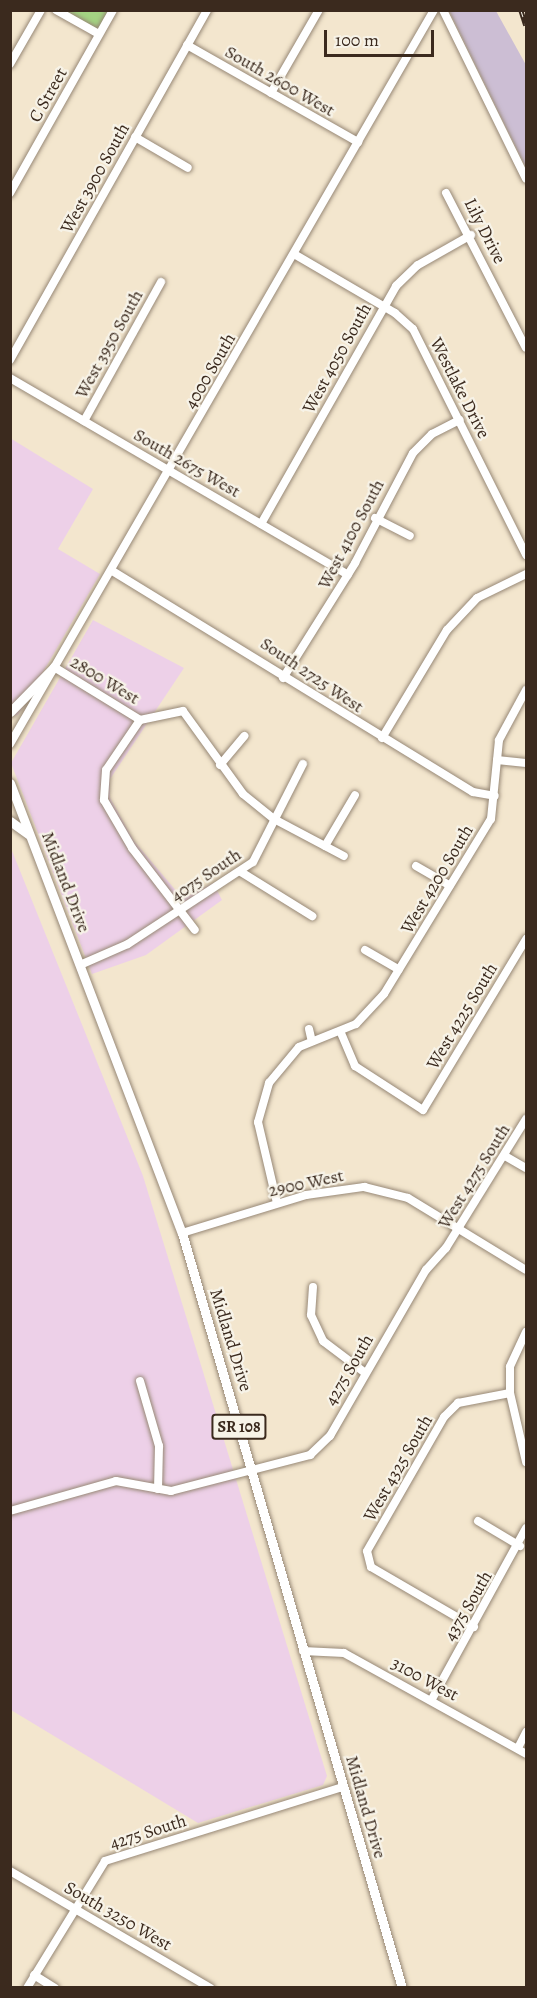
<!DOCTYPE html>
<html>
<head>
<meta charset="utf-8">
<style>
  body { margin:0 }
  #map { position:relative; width:537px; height:1998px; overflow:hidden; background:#f3e6ce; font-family:Alegreya,serif }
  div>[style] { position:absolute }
  .built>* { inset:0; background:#edd0e8 }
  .industrial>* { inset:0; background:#ccbed4 }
  .green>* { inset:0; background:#a4d483 }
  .roads { filter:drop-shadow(0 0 2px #978876) drop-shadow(0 0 2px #978876) }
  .minor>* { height:8px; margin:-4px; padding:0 4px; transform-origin:4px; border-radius:4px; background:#fff }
  .major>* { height:9px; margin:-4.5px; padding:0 4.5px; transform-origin:4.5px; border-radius:4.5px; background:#fff }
  .rail>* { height:4.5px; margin-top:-2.25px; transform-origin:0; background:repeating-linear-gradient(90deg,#f7f3e8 0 7px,#3b2a1e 0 14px); box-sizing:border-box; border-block:2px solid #3b2a1e }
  span { translate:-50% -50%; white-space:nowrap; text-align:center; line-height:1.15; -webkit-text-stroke:4.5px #f7f3e8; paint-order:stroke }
  .shield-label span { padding:2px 4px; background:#f7f3e8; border:2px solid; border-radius:4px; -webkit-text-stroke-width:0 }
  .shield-label { font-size:16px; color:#3b2a1e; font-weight:700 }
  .street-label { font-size:18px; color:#3b2a1e }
  .frame { position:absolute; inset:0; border:12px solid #3b2a1e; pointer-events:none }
  .scale { position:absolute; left:324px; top:30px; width:110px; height:27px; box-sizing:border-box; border:3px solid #3b2a1e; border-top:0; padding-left:8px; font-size:18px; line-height:21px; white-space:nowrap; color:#3b2a1e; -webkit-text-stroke:4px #f7f3e8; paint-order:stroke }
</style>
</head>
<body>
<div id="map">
  <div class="built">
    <div style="clip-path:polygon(10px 438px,93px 489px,58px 549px,100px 574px,18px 715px,11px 716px)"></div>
    <div style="clip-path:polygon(93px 620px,184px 668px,110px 779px,110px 798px,134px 841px,183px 899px,213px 883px,222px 900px,146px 955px,92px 974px,11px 763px)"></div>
    <div style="clip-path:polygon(10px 846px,143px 1176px,327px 1776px,323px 1785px,198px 1823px,11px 1710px)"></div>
  </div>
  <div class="industrial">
    <div style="clip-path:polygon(449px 11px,496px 11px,526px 65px,526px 168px)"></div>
  </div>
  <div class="green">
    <div style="clip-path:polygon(60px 11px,108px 11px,97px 31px)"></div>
  </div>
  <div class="roads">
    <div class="minor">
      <div style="left:56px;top:10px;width:49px;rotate:29.2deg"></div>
      <div style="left:443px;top:10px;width:188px;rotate:63.8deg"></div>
      <div style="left:187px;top:45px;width:197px;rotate:29.6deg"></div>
      <div style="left:10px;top:64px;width:62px;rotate:-60.1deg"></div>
      <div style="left:271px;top:93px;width:96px;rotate:-60deg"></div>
      <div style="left:135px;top:137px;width:61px;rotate:30.3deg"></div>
      <div style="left:10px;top:193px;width:210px;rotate:-60.6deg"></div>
      <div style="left:446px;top:193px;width:174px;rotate:62.7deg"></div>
      <div style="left:294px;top:254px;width:117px;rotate:30.3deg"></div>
      <div style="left:395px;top:313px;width:24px;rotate:42deg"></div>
      <div style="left:413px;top:329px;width:253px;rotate:63.4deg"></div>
      <div style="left:10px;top:360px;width:402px;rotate:-60.6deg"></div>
      <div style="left:10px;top:378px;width:391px;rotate:30.2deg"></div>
      <div style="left:84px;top:421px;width:159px;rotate:-61deg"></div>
      <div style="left:375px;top:518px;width:39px;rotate:27deg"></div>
      <div style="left:261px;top:524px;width:274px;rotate:-60.4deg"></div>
      <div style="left:396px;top:286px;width:30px;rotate:-44deg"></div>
      <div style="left:418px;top:265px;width:61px;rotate:-29.5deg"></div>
      <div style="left:114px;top:572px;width:421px;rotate:31.5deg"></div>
      <div style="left:473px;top:792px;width:22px;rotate:10deg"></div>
      <div style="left:54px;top:667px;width:101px;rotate:31.6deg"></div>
      <div style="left:283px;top:678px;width:136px;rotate:-57.9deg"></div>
      <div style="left:355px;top:563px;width:124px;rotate:-62.2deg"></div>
      <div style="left:413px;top:453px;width:27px;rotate:-45deg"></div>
      <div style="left:432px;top:434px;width:31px;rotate:-27deg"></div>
      <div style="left:140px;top:720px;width:44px;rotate:-11.8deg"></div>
      <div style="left:183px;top:711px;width:102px;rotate:54.1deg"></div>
      <div style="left:243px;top:794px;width:40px;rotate:39deg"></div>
      <div style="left:274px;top:819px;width:79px;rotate:27.9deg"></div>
      <div style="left:140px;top:720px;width:60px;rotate:124.2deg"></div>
      <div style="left:106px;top:770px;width:30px;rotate:94deg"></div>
      <div style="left:104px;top:800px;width:56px;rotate:59.7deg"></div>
      <div style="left:132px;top:848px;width:103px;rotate:52.5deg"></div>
      <div style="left:382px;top:738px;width:126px;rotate:-59deg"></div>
      <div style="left:447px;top:630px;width:44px;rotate:-46.8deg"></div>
      <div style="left:477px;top:598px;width:55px;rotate:-26.1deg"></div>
      <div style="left:10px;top:744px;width:848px;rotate:-59.99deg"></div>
      <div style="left:497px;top:760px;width:29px;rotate:6deg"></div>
      <div style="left:220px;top:765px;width:38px;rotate:-50deg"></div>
      <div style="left:325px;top:846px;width:59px;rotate:-59.5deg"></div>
      <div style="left:416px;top:866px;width:39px;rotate:30deg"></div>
      <div style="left:241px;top:872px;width:84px;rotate:31.8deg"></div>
      <div style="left:365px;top:950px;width:39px;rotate:30deg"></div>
      <div style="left:80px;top:965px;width:52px;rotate:-23.6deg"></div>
      <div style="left:128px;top:944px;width:149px;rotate:-33.3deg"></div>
      <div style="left:253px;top:862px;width:110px;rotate:-63deg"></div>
      <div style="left:309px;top:1029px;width:9px;rotate:77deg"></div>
      <div style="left:341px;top:1033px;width:36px;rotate:67deg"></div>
      <div style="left:355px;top:1066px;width:81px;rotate:32.9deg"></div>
      <div style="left:423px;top:1110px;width:200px;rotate:-58.9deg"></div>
      <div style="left:505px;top:1156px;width:24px;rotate:30deg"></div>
      <div style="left:277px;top:1203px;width:83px;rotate:-103.2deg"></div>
      <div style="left:258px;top:1122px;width:41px;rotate:-74.2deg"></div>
      <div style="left:269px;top:1083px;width:47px;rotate:-50.2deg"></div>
      <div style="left:299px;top:1047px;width:61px;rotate:-22deg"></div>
      <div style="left:356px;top:1024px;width:41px;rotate:-47deg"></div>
      <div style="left:384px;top:994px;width:205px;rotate:-58.6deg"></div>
      <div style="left:491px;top:819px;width:79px;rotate:-84.2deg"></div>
      <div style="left:499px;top:740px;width:57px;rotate:-61.6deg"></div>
      <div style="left:182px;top:1233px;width:130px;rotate:-17deg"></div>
      <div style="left:306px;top:1195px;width:59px;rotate:-7.9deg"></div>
      <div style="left:364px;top:1187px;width:45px;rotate:14deg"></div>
      <div style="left:408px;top:1198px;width:138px;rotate:31.4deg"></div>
      <div style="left:313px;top:1287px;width:28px;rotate:94deg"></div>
      <div style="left:311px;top:1315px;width:29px;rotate:65deg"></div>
      <div style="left:323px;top:1341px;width:51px;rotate:37.1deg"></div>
      <div style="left:526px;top:1332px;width:38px;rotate:115deg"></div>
      <div style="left:510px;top:1367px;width:26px;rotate:90deg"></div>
      <div style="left:510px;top:1393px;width:71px;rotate:76.9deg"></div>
      <div style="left:140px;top:1381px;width:68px;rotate:73.7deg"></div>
      <div style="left:159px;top:1446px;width:43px;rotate:91.3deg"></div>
      <div style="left:10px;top:1511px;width:110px;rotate:-15.8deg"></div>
      <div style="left:116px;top:1481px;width:56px;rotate:10.3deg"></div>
      <div style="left:171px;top:1491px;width:144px;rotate:-14.5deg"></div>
      <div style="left:310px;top:1455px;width:28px;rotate:-44deg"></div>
      <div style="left:330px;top:1436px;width:192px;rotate:-60deg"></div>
      <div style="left:426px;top:1270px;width:30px;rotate:-48deg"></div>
      <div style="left:446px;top:1248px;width:152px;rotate:-58.2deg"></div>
      <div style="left:478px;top:1521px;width:49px;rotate:30.8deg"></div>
      <div style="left:474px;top:1627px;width:119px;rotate:-149.8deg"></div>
      <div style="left:371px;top:1567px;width:16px;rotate:-104deg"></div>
      <div style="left:367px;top:1551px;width:155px;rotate:-60.1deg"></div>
      <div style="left:444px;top:1417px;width:20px;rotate:-45deg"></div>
      <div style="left:458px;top:1403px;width:53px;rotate:-10.9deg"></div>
      <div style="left:303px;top:1651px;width:41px;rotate:2.8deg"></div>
      <div style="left:344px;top:1653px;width:208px;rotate:29deg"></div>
      <div style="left:432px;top:1699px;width:195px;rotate:-61.2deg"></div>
      <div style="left:518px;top:1748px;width:18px;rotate:-63deg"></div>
      <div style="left:10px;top:1871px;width:232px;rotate:30.3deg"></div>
      <div style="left:34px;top:1975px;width:25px;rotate:32deg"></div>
      <div style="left:27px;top:1988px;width:149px;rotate:-58.4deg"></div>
      <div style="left:105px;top:1861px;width:249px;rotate:-17.3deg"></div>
    </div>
    <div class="major">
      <div style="left:10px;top:712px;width:63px;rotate:-45.6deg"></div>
      <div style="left:10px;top:783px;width:482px;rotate:69.1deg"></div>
      <div style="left:182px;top:1233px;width:786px;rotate:73.75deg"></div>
      <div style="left:10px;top:821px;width:22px;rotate:36deg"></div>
    </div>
  </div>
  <div class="rail">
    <div style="left:521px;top:10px;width:16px;rotate:72deg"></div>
  </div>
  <div class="shield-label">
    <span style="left:239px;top:1427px">SR 108</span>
  </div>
  <div class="street-label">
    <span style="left:280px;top:81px;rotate:30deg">South 2600 West</span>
    <span style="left:48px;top:95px;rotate:-61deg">C Street</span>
    <span style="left:95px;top:178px;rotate:-61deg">West 3900 South</span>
    <span style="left:485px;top:231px;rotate:63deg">Lily Drive</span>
    <span style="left:109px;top:344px;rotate:-61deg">West 3950 South</span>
    <span style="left:337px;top:358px;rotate:-61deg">West 4050 South</span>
    <span style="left:210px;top:371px;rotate:-60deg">4000 South</span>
    <span style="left:460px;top:388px;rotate:63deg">Westlake Drive</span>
    <span style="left:187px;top:463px;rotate:30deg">South 2675 West</span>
    <span style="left:351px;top:534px;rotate:-62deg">West 4100 South</span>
    <span style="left:312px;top:675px;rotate:34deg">South 2725 West</span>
    <span style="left:105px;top:680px;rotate:31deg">2800 West</span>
    <span style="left:206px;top:875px;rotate:-34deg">4075 South</span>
    <span style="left:437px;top:879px;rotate:-59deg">West 4200 South</span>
    <span style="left:66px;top:882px;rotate:69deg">Midland Drive</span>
    <span style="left:462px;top:1016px;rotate:-59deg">West 4225 South</span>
    <span style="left:474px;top:1176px;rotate:-58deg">West 4275 South</span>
    <span style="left:306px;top:1183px;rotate:-12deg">2900 West</span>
    <span style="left:231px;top:1340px;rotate:73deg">Midland Drive</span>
    <span style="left:349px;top:1370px;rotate:-60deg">4275 South</span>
    <span style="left:398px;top:1468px;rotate:-60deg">West 4325 South</span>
    <span style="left:468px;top:1606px;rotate:-60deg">4375 South</span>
    <span style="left:425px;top:1679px;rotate:28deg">3100 West</span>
    <span style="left:366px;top:1807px;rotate:74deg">Midland Drive</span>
    <span style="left:148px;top:1832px;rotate:-18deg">4275 South</span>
    <span style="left:118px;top:1916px;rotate:30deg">South 3250 West</span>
  </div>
  <div class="frame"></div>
  <div class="scale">100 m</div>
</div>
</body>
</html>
